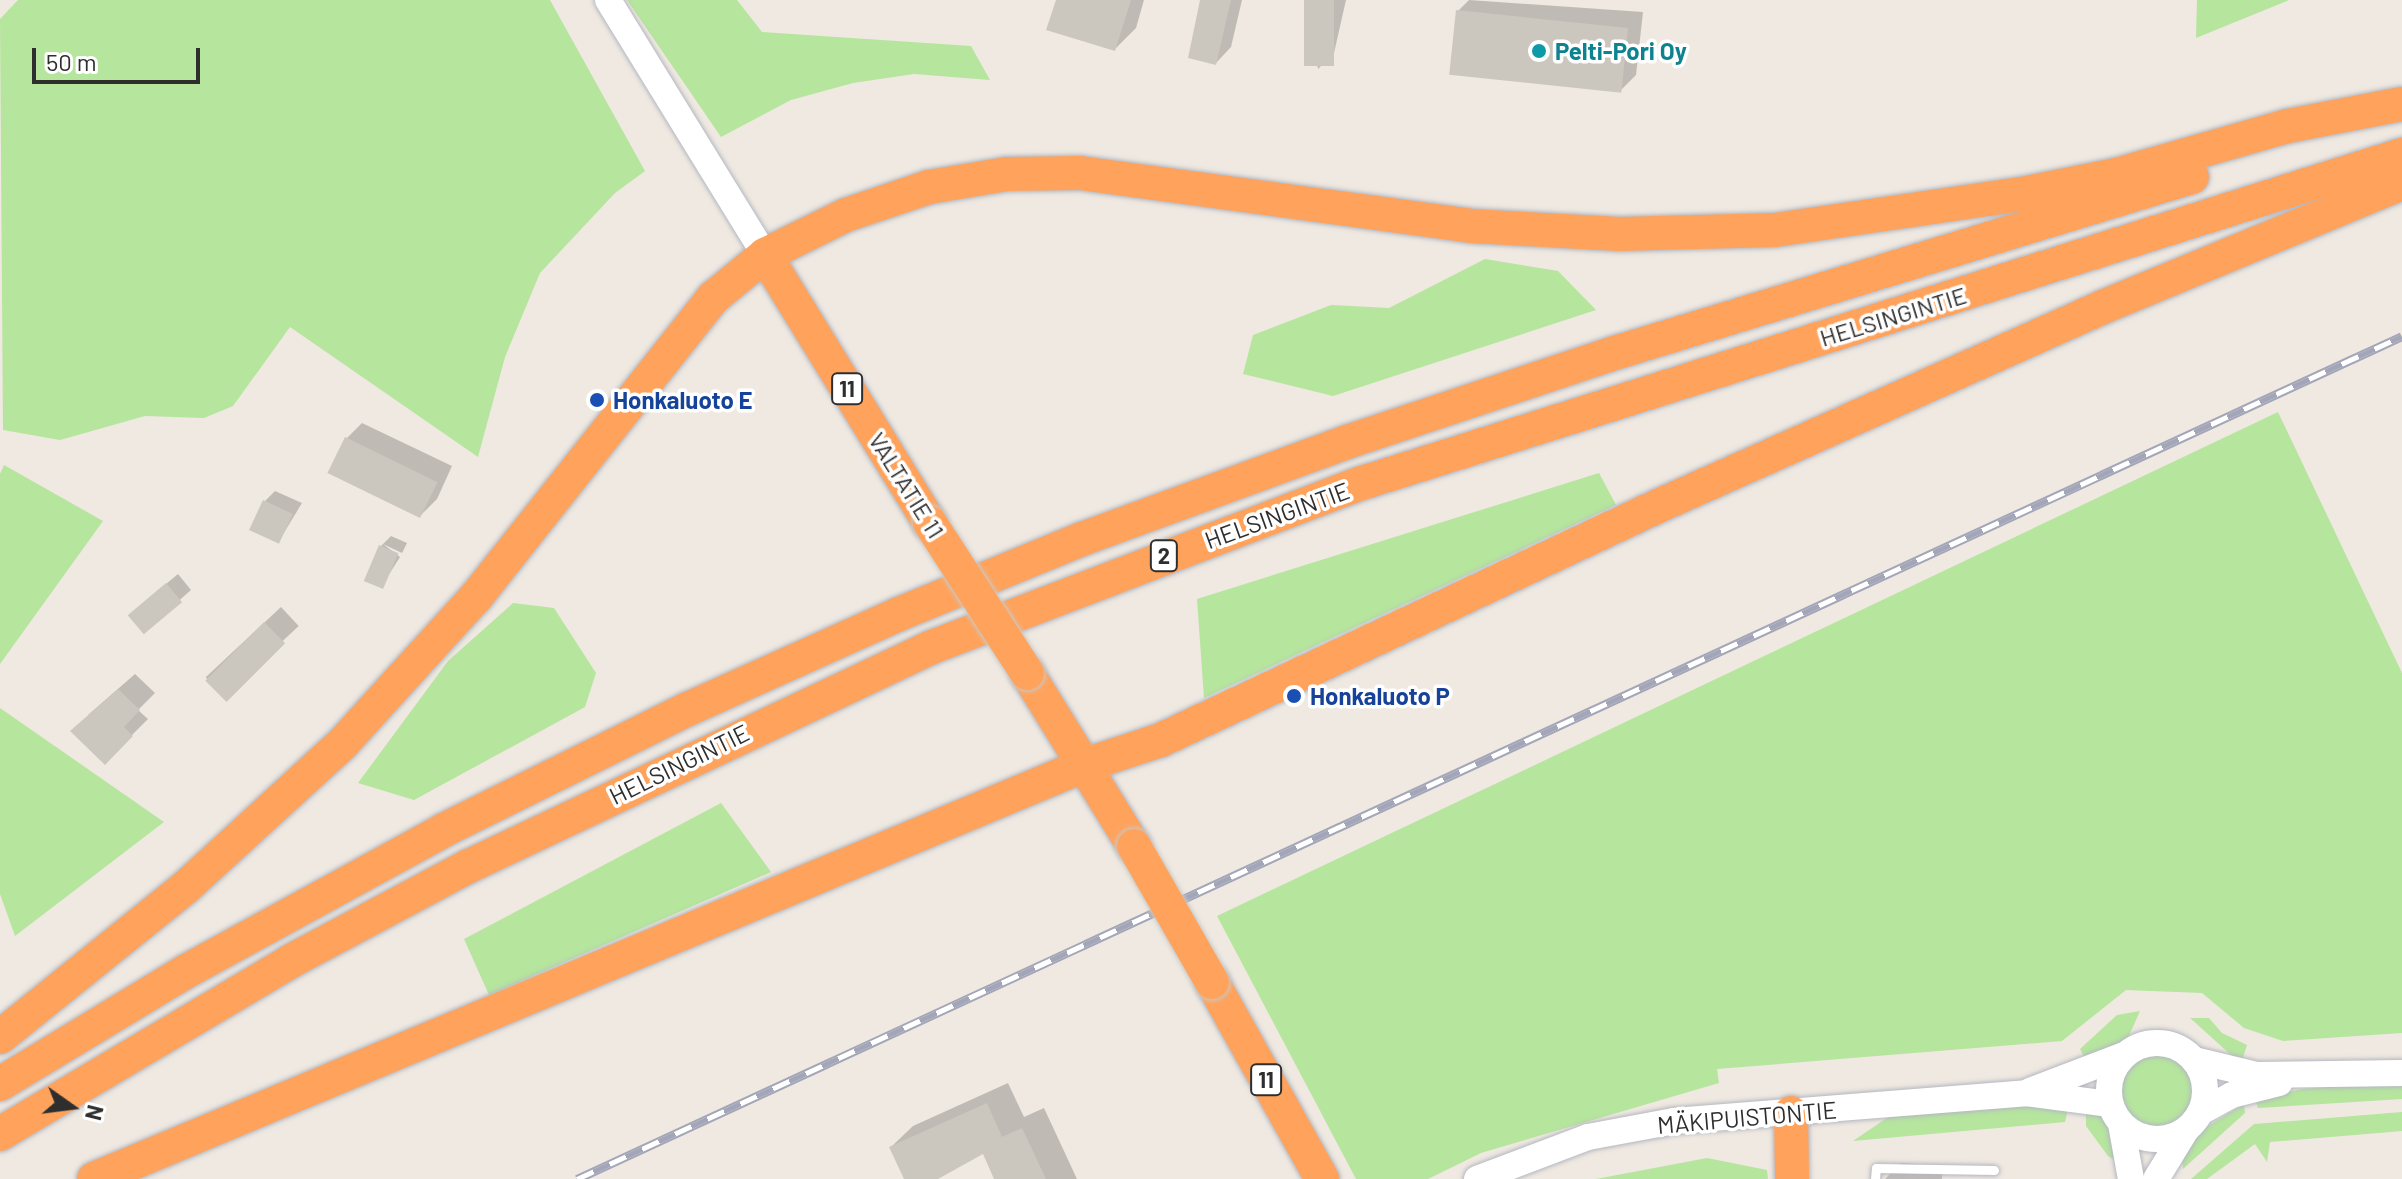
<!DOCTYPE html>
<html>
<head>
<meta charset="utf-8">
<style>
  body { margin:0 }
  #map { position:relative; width:2402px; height:1179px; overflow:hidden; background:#efe9e1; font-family:Barlow,sans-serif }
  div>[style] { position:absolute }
  .green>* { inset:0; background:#b6e59e }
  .round { border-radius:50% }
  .shadow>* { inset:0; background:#0003; transform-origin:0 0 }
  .building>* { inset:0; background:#cbc7bf; transform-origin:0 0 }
  .roads { filter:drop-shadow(0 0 2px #b4b7c1) drop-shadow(0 0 2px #b4b7c1) }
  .lane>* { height:9px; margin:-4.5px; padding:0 4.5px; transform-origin:4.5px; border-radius:4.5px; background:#fff }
  .secondary>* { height:26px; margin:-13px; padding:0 13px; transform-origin:13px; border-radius:13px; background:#fff }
  .secondary>.ring { margin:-13px; padding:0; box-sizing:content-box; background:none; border:26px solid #fff; border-radius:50% }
  .highway>* { height:34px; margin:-17px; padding:0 17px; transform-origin:17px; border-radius:17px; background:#ffa35c }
  .rail>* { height:9px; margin-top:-4.5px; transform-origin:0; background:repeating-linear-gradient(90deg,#fff 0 18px,#a3a6b8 0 36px); box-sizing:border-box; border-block:2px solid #a3a6b8 }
  .bridges { filter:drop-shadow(0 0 2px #c9c9c9) drop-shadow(0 0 2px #c9c9c9) }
  .highway-bridge>* { height:34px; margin:-17px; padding:0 17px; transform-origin:17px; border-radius:17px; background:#ffa35c }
  .dots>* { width:22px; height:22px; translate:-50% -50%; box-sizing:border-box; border:4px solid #fff; border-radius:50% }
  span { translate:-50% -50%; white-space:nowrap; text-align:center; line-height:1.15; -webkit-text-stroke:7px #fff; paint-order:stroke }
  .shield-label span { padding:2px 6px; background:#fff; border:2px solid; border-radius:6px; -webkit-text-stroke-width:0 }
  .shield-label { font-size:22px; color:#2e2e2e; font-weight:700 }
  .culture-label { font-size:24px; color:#0d838f; font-weight:700 }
  .left { translate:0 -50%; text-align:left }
  .street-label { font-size:24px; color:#2e2e2e }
  .transit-label { font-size:24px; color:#164399; font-weight:700 }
  .north { position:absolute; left:32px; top:1067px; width:80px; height:80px; -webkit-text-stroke:6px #fff; paint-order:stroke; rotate:104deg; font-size:22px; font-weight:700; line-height:32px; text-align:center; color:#2e2e2e }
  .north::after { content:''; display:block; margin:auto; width:28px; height:36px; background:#2e2e2e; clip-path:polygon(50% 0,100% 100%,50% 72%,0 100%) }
  .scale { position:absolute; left:32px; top:48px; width:168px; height:36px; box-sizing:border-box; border:4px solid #2e2e2e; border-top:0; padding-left:10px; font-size:24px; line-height:28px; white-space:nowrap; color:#2e2e2e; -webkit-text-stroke:6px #fff; paint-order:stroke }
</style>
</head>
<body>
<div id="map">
  <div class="green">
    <div style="clip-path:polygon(18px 0,550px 0,645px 171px,615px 193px,540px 273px,505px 357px,478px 457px,290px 327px,233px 406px,204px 418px,145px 416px,60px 440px,3px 430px,0 19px)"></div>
    <div style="clip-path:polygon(627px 0,737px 0,762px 32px,971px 46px,990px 80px,914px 74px,853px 83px,791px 100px,721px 137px)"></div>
    <div style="clip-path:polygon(2197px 0,2289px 0,2196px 38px)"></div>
    <div style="clip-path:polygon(1485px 259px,1558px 271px,1596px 310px,1333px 396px,1243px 374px,1253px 335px,1331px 305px,1389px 308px)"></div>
    <div style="clip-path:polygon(2278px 412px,2402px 673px,2402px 1033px,2283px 1041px,2244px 1028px,2202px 993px,2126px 990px,2062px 1041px,1717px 1069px,1719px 1083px,1481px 1153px,1428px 1179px,1356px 1179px,1217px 916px)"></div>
    <div style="clip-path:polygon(4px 465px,103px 521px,0 664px,0 474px)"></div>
    <div style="clip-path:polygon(1599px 473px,1616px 505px,1204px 698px,1197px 599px)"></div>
    <div style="clip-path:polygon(513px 603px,554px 608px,596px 673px,585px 707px,414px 800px,358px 783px,448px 661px)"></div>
    <div style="clip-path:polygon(0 708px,164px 822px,15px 936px,0 894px)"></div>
    <div style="clip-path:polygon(721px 803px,771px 872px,489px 995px,464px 939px)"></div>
    <div style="clip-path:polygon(2140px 1011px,2128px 1038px,2087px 1062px,2080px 1049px,2117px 1015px)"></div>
    <div style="clip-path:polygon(2190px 1018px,2209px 1018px,2222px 1033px,2247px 1045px,2241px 1064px)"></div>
    <div class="round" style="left:2119px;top:1054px;width:74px;height:74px"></div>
    <div style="clip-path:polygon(2402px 1081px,2402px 1099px,2258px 1108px,2255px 1099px,2302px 1089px)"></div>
    <div style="clip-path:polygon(2043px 1102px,2069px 1105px,2065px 1122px,1853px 1141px,1894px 1113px)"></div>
    <div style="clip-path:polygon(2244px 1104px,2245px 1113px,2183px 1169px,2182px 1157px,2205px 1128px)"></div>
    <div style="clip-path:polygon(2103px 1110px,2116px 1132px,2123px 1165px,2108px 1156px,2086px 1126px,2086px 1111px)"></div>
    <div style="clip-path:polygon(2402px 1112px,2402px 1131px,2270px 1142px,2267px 1162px,2255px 1144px,2207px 1179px,2191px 1179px,2254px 1124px)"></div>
    <div style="clip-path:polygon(1707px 1158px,1767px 1170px,1768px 1179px,1596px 1179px)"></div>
  </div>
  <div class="shadow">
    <div style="clip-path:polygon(1058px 0,1144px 0,1136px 28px,1115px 49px)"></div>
    <div style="clip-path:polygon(1203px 0,1242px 0,1231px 47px,1216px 63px)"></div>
    <div style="clip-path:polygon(1306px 0,1346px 0,1334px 53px,1318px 69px)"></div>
    <div style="clip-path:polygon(1469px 0,1643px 12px,1636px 75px,1620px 91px,1458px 11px)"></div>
    <div style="clip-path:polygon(362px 423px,452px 466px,437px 499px,421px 515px,346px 439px)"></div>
    <div style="clip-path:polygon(275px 491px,302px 503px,279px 541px,265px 501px)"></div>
    <div style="clip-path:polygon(391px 536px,407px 543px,402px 553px,383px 544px,400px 557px,381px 587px,381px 546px)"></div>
    <div style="clip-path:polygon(178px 574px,191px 590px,145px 631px,141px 605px)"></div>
    <div style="left:281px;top:607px;width:26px;height:103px;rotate:47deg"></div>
    <div style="clip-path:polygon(135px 674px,155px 693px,138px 710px,148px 719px,105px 762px,88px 715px)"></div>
    <div style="clip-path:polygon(1008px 1083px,1024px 1117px,1044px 1108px,1077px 1179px,997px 1179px,984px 1151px,932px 1179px,906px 1179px,891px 1147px,913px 1126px)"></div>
    <div style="clip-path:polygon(1901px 1163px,1943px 1166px,1942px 1179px,1885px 1179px)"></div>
  </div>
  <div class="building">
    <div style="clip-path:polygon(1056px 0,1131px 0,1115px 51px,1046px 30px)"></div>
    <div style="clip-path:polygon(1200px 0,1231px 0,1216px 65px,1188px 58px)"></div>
    <div style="left:1304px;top:0;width:30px;height:66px"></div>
    <div style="left:1456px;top:10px;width:173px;height:65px;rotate:6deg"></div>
    <div style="left:345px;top:437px;width:103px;height:40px;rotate:26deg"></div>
    <div style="left:263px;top:500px;width:33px;height:33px;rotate:25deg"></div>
    <div style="left:379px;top:545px;width:21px;height:39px;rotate:23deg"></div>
    <div style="left:166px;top:583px;width:25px;height:50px;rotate:50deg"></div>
    <div style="left:264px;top:622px;width:30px;height:83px;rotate:45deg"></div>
    <div style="clip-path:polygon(118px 689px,140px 710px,124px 727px,133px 736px,105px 765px,70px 731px)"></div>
    <div style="clip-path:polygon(987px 1103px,1002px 1137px,1022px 1128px,1046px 1179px,994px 1179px,983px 1154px,938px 1179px,904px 1179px,889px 1147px)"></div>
  </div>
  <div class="roads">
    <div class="lane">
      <div style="left:1875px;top:1179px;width:11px;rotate:-85deg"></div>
      <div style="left:1876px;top:1168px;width:118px;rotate:1deg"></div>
    </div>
    <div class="secondary">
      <div style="left:608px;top:0;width:299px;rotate:58.4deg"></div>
      <div class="ring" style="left:2109px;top:1043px;width:70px;height:70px"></div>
      <div style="left:2194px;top:1060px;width:65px;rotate:13.4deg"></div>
      <div style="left:2257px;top:1075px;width:145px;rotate:-0.8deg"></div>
      <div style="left:2030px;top:1091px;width:101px;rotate:-21deg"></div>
      <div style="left:2201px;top:1112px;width:35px;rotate:-29deg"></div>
      <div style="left:2232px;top:1095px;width:49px;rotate:-14.3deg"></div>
      <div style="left:2121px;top:1124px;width:56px;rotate:79.7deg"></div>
      <div style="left:1477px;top:1179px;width:119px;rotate:-20.7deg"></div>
      <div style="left:1588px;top:1137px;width:87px;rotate:-10.5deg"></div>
      <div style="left:1674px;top:1121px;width:353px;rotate:-4.5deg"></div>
      <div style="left:2026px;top:1093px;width:85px;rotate:7.5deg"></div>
      <div style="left:2156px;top:1179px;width:57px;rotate:-58.5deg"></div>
    </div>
    <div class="highway">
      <div style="left:765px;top:255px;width:315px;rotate:58.4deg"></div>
      <div style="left:1027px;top:673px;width:203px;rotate:58.3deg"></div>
      <div style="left:1212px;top:982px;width:226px;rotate:60.8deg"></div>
      <div style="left:0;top:1037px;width:239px;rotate:-38.9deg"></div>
      <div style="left:186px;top:887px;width:213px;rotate:-42.5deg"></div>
      <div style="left:343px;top:743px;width:197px;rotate:-47.7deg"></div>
      <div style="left:476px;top:597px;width:382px;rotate:-51.6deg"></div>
      <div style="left:713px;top:298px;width:67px;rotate:-39.6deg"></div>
      <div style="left:765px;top:255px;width:90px;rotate:-26.3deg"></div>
      <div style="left:846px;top:215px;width:88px;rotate:-18.6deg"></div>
      <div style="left:929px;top:187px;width:79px;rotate:-9.5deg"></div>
      <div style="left:1007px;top:174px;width:73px;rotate:-0.8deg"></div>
      <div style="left:1080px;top:173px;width:395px;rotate:7.7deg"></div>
      <div style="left:1471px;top:226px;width:149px;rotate:3.1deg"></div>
      <div style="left:1620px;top:234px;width:155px;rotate:-1.5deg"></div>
      <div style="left:1775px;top:230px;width:250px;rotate:-8.3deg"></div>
      <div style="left:2022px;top:194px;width:96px;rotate:-11.4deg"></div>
      <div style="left:2116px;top:175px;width:179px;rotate:-15.9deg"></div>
      <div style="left:2288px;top:126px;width:116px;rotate:-10.9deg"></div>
      <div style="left:0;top:1084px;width:216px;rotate:-31.2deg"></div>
      <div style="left:185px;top:972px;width:295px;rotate:-28.7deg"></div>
      <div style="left:444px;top:830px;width:272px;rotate:-26.4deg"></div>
      <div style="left:688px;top:709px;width:231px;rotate:-24.2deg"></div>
      <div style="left:899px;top:614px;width:198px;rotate:-22.3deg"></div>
      <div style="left:1082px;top:539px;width:282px;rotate:-20.1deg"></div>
      <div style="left:1347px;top:442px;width:286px;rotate:-18.4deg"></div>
      <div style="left:1618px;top:352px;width:600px;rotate:-16.96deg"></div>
      <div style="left:1791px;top:1113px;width:66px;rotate:89.1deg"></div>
      <div style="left:0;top:1134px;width:339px;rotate:-30.7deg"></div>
      <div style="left:291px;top:961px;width:200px;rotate:-28.1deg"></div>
      <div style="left:467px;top:867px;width:514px;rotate:-25.32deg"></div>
      <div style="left:932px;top:647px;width:457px;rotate:-20.9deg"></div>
      <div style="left:1359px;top:484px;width:1094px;rotate:-17.51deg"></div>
      <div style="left:94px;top:1179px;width:1074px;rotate:-22.67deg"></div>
      <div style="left:1085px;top:765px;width:80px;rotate:-18.2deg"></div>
      <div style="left:1161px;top:740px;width:547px;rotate:-25.21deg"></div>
      <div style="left:1656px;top:507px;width:490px;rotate:-24.1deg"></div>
      <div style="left:2103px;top:307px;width:324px;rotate:-22.5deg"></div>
    </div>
  </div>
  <div class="rail">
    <div style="left:577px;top:1179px;width:2010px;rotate:-24.79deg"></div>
  </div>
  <div class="bridges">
    <div class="highway-bridge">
      <div style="left:930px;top:523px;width:179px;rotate:57.1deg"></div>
      <div style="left:1134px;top:846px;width:157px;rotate:60.2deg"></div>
    </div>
  </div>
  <div class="dots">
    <div style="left:1539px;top:51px;background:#0f9aa8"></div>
    <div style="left:597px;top:400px;background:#1a4fb4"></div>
    <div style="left:1294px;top:696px;background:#1a4fb4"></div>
  </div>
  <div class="shield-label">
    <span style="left:847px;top:389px">11</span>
    <span style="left:1164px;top:556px">2</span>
    <span style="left:1266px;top:1080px">11</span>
  </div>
  <div class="culture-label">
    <span class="left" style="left:1555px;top:51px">Pelti-Pori Oy</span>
  </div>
  <div class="street-label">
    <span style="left:1893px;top:316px;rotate:-17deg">HELSINGINTIE</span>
    <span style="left:907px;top:485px;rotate:58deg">VALTATIE 11</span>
    <span style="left:1277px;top:515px;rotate:-20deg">HELSINGINTIE</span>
    <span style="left:679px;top:764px;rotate:-26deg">HELSINGINTIE</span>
    <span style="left:1747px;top:1117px;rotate:-5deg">MÄKIPUISTONTIE</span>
  </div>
  <div class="transit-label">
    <span class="left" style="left:613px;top:400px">Honkaluoto E</span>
    <span class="left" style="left:1310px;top:696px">Honkaluoto P</span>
  </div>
  <div class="north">N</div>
  <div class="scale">50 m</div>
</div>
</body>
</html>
